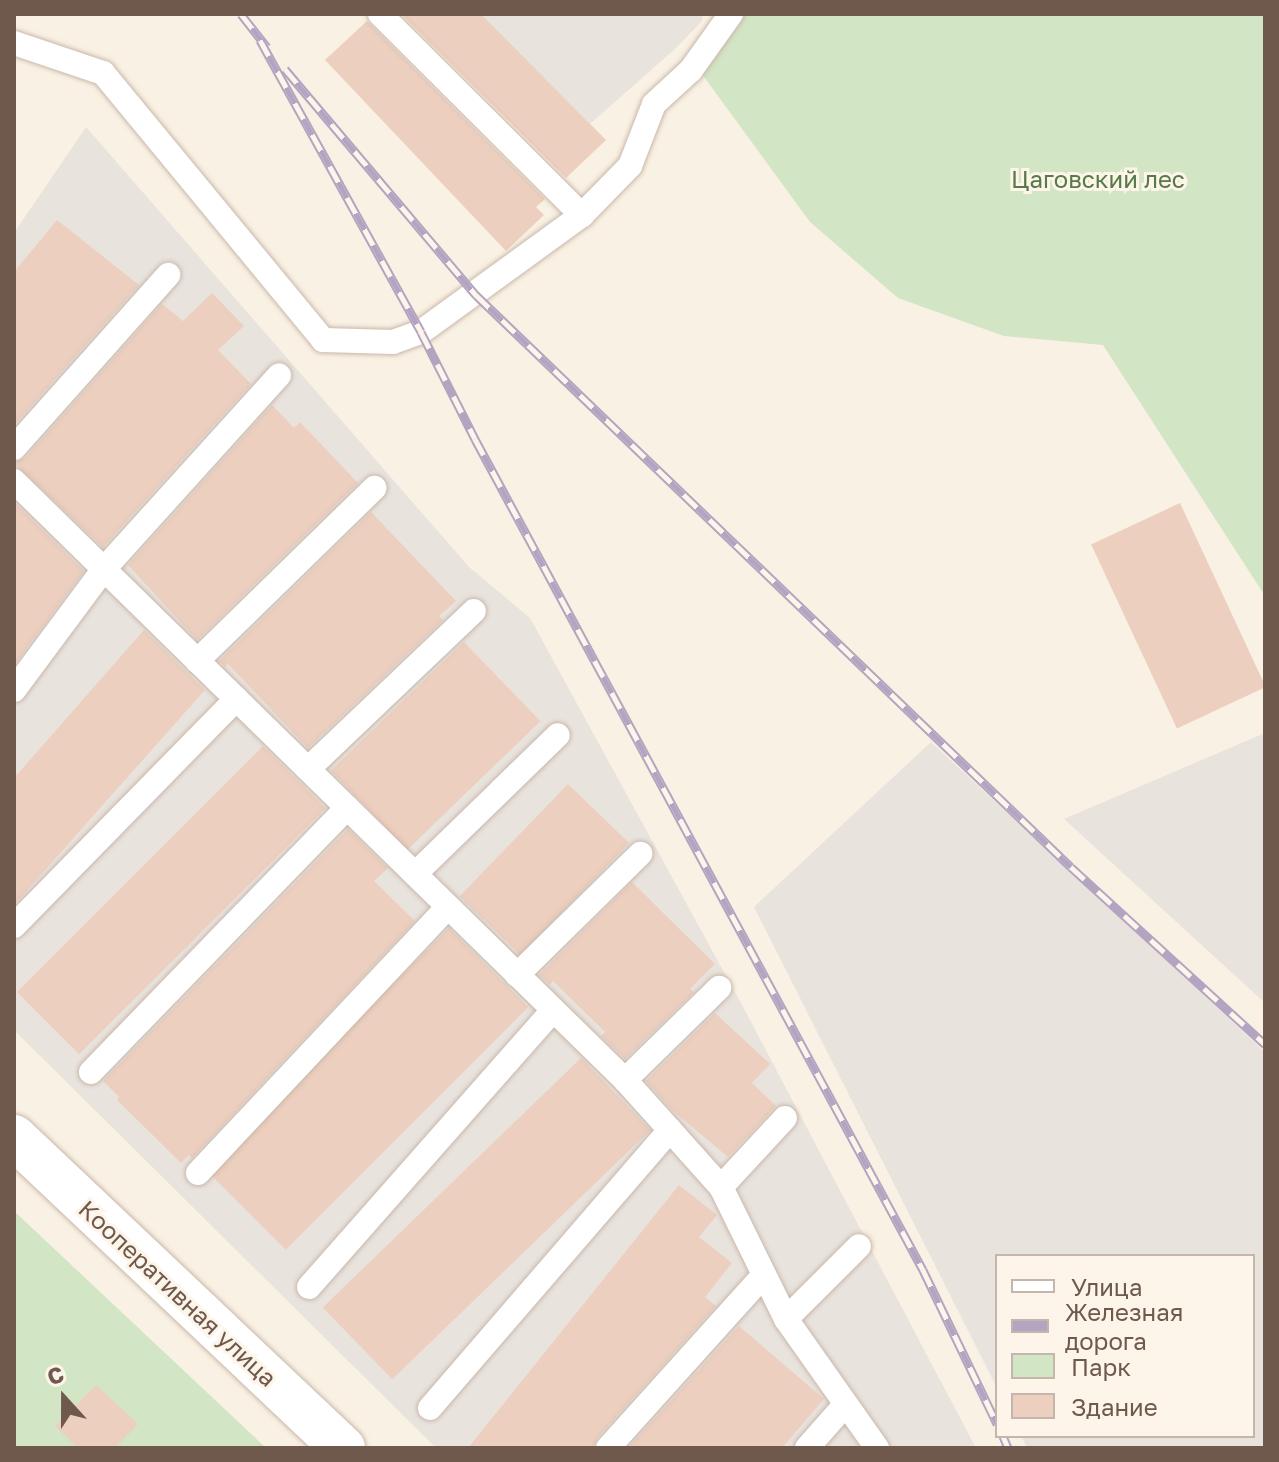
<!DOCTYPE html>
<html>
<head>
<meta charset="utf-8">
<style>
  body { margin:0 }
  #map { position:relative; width:1279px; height:1462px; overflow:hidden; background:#f9f1e3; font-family:"Golos Text",sans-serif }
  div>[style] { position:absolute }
  .industrial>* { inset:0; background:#e9e3de }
  .green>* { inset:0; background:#d2e5c4 }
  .building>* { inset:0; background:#eccfbe; transform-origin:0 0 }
  .roads { filter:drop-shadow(0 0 2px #c9b8ab) drop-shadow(0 0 2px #c9b8ab) }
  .lane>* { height:24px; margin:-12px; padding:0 12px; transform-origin:12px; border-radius:12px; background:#fff }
  .secondary>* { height:44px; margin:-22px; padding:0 22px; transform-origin:22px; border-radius:22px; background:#fff }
  .rail>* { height:9px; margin-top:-4.5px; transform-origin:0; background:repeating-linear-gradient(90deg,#fdf5e9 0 18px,#b3a4c1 0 36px); box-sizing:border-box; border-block:2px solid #b3a4c1 }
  span { translate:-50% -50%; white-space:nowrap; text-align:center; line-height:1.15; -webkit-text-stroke:6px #fdf5e9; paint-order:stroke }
  .park-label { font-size:24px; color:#577a48 }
  .street-label { font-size:24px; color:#6f584c }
  .frame { position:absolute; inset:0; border:16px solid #6f584c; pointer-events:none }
  .legend { position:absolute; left:995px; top:1254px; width:260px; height:184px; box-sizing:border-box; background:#fdf5e9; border:2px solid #c4b6aa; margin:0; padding:10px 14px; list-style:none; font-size:24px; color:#6f584c }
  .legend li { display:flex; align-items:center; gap:16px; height:40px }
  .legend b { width:40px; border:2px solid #c4b6aa }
  .north { position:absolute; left:24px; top:1358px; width:80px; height:80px; -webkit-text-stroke:6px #fdf5e9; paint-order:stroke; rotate:339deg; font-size:22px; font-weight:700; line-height:32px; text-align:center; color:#6f584c }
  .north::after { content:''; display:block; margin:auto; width:28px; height:36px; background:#6f584c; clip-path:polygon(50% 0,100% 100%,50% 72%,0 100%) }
</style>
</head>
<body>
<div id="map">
  <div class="industrial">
    <div style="clip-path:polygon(481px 14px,703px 14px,702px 21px,676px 48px,590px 124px)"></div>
    <div style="clip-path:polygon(86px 127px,469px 567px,530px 618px,742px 1005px,976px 1448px,436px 1448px,14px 1030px,14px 233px)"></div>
    <div style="clip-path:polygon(1265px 733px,1265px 1003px,1064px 819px)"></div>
    <div style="clip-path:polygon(931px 742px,1265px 1052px,1265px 1448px,1027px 1448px,1021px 1436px,1253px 1436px,1253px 1256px,997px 1256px,997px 1388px,754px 907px)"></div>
  </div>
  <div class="green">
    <div style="clip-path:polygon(728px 14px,1265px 14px,1265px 596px,1103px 345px,1004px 336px,898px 298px,810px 222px,702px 74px)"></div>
    <div style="clip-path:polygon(14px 1211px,266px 1448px,14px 1448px)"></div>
  </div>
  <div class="building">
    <div style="clip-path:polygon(401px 14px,481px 14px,606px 140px,566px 178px)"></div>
    <div style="clip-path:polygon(367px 21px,545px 199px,536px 207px,544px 215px,506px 251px,325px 60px)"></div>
    <div style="clip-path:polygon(57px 220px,139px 285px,14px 425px,14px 272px)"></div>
    <div style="clip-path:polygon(212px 293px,244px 326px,218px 350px,251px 384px,103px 547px,14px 463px,25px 458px,162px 304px,183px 321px)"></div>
    <div style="clip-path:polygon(272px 405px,294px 428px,300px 422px,358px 483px,197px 640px,128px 565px)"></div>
    <div style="clip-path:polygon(14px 502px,84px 571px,14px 665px)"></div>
    <div style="left:1180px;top:503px;width:203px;height:98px;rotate:65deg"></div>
    <div style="clip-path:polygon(371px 512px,456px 601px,439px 616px,443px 620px,308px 748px,228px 664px,225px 667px,219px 661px)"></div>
    <div style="clip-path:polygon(144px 630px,205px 690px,14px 905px,14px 778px)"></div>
    <div style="left:464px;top:642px;width:110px;height:185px;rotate:46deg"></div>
    <div style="left:263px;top:746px;width:88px;height:348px;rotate:45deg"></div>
    <div style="left:568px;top:784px;width:85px;height:156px;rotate:44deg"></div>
    <div style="clip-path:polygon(348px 829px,388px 868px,374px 881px,415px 921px,192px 1158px,189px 1155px,181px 1163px,117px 1100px,119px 1097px,103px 1081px)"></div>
    <div style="clip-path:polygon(632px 882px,715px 964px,690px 989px,694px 992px,625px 1059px,601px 1036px,605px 1032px,553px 981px,550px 985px,539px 975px)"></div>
    <div style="left:449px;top:928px;width:112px;height:343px;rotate:45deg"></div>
    <div style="clip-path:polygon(715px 1013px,770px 1064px,752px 1083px,776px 1106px,728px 1157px,672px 1110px,646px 1081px)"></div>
    <div style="left:581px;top:1058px;width:100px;height:359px;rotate:46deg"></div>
    <div style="clip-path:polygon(679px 1185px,717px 1215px,699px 1237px,732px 1263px,705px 1297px,716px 1306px,597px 1438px,593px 1448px,468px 1448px)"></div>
    <div style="clip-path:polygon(739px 1326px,824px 1399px,782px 1448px,628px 1448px)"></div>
    <div style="clip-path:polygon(96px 1385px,138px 1424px,115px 1448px,78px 1448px,55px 1426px)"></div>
  </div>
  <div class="roads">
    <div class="lane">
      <div style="left:380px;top:14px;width:285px;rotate:44.9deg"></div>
      <div style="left:14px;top:43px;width:94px;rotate:18.6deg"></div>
      <div style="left:103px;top:73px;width:346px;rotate:50.5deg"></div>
      <div style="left:323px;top:340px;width:70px;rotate:1.6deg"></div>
      <div style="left:393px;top:342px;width:30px;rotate:-20deg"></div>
      <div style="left:421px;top:332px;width:199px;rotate:-36deg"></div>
      <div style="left:582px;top:215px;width:69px;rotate:-45.6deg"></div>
      <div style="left:630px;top:166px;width:66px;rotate:-68.8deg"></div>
      <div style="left:654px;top:104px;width:50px;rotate:-42.6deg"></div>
      <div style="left:691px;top:70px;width:69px;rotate:-54.5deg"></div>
      <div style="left:14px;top:448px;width:232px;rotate:-48.3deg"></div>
      <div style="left:14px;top:481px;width:856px;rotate:44.43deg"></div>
      <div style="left:625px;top:1080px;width:67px;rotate:48deg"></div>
      <div style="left:670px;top:1130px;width:76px;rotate:48.2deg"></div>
      <div style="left:721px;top:1187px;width:147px;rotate:63.8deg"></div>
      <div style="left:786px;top:1319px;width:158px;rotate:54.8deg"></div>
      <div style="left:197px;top:661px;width:248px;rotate:-44.3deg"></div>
      <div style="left:14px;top:690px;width:151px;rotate:-53.4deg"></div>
      <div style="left:104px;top:569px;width:261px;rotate:-47.9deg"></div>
      <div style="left:308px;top:769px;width:229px;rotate:-43.6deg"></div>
      <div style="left:415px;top:874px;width:199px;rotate:-44.2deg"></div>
      <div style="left:14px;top:926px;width:318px;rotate:-45.6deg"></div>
      <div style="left:517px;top:975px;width:173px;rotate:-44.5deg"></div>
      <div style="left:91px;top:1072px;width:368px;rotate:-45.9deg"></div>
      <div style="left:625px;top:1080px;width:132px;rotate:-44.4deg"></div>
      <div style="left:198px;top:1173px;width:365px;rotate:-46.8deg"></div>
      <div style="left:721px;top:1187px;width:94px;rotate:-47.2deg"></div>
      <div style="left:309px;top:1287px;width:369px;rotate:-48.6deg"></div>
      <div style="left:786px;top:1319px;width:103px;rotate:-45deg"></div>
      <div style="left:430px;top:1408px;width:367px;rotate:-49.2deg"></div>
      <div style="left:608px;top:1448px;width:233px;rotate:-48deg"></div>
      <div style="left:807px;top:1448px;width:56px;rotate:-48.6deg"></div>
    </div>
    <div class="secondary">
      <div style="left:14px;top:1137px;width:453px;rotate:43.4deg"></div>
    </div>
  </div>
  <div class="rail">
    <div style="left:241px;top:14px;width:42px;rotate:51.8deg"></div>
    <div style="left:260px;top:40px;width:333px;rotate:61.1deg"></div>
    <div style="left:421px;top:332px;width:120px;rotate:63.2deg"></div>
    <div style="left:475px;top:439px;width:944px;rotate:61.67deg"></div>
    <div style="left:923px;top:1270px;width:171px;rotate:64.3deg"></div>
    <div style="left:285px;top:69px;width:296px;rotate:49.8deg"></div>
    <div style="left:476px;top:295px;width:825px;rotate:43.87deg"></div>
    <div style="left:1071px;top:867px;width:263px;rotate:42.4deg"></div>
    <div style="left:1003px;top:1436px;width:13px;rotate:67deg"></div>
  </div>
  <div class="park-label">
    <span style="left:1098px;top:179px">Цаговский лес</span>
  </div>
  <div class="street-label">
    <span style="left:178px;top:1293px;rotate:43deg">Кооперативная улица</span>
  </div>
  <div class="frame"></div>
  <ul class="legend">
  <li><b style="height:10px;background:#fff"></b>Улица</li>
  <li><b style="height:10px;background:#b3a4c1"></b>Железная дорога</li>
  <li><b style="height:22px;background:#d2e5c4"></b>Парк</li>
  <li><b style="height:22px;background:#eccfbe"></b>Здание</li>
  </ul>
  <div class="north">С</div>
</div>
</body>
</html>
